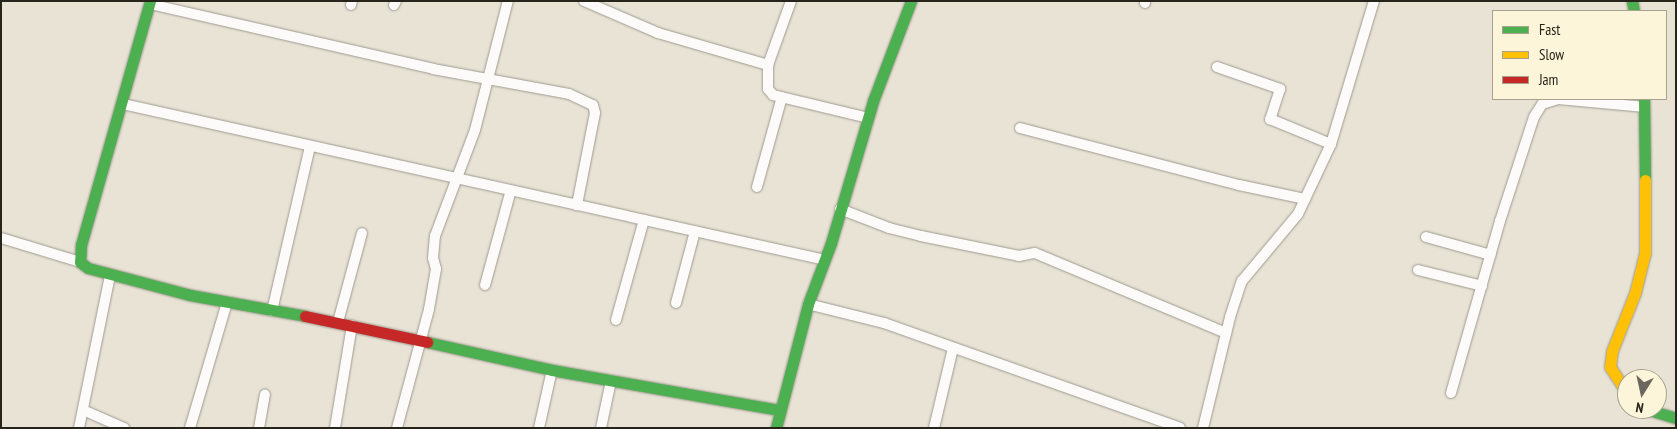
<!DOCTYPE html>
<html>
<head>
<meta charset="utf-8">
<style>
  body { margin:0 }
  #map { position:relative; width:1677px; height:429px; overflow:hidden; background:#e8e3d5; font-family:"PT Sans Narrow",sans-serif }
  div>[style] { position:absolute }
  .roads { filter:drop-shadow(0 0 1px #9e9a90) drop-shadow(0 0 1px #9e9a90) }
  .street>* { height:10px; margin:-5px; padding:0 5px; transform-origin:5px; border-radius:5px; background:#fcfbf9 }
  .fast>* { height:11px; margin:-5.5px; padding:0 5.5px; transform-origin:5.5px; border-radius:5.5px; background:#4caf50 }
  .slow>* { height:11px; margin:-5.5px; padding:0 5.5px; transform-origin:5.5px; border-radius:5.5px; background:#ffc107 }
  .jam>* { height:11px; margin:-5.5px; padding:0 5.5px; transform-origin:5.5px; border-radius:5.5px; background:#c62828 }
  span { translate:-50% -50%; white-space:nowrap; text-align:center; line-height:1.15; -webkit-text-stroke:5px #fdf5da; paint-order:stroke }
  .frame { position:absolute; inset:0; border:2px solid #27241b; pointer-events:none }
  .legend { position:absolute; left:1492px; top:10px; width:175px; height:90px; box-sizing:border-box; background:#fdf5da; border:1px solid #a7a18e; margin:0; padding:6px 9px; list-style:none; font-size:15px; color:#27241b }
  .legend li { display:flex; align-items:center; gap:10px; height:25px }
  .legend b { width:25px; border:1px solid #a7a18e }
  .north { position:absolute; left:1617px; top:369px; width:50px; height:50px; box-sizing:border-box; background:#fdf5da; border:1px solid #a7a18e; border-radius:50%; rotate:190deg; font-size:14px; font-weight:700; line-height:20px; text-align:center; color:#27241b }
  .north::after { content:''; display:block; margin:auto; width:18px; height:22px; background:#6b675c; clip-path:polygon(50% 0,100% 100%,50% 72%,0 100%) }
</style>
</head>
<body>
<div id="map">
  <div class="roads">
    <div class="street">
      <div style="left:584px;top:1px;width:81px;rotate:23.4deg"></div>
      <div style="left:658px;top:33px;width:115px;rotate:16.2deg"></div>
      <div style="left:791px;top:1px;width:68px;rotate:109.8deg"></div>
      <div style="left:768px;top:65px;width:24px;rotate:90deg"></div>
      <div style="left:768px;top:89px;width:8px;rotate:50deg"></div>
      <div style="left:773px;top:95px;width:98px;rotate:13.6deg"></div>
      <div style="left:1145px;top:3px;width:2px;rotate:-90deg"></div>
      <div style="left:150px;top:4px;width:290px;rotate:12.9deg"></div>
      <div style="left:433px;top:69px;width:138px;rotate:10.4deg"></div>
      <div style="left:569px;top:94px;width:26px;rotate:25deg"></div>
      <div style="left:593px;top:105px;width:8px;rotate:76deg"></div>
      <div style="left:595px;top:113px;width:94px;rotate:101.1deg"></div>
      <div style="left:351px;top:5px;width:4px;rotate:-76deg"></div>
      <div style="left:394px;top:5px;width:4px;rotate:-63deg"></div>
      <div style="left:1217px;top:67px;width:67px;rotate:19.2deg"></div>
      <div style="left:1280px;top:89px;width:32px;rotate:108deg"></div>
      <div style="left:1270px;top:119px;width:66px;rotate:22.3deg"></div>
      <div style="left:123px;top:104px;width:719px;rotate:12.53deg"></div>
      <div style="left:1020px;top:128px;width:226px;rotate:14.6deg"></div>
      <div style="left:1239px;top:185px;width:67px;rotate:12deg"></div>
      <div style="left:757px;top:187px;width:93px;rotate:-74.5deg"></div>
      <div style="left:840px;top:209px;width:53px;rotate:21.2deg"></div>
      <div style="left:889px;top:228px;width:33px;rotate:14deg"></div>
      <div style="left:921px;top:236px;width:100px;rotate:11.5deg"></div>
      <div style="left:1019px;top:256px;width:16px;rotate:-11deg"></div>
      <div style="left:1035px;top:253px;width:207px;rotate:22.7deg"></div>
      <div style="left:1426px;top:237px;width:67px;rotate:15.5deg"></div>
      <div style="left:1px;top:238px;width:83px;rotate:16.9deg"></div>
      <div style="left:1418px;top:270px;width:66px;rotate:14deg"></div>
      <div style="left:485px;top:285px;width:98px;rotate:-74.7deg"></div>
      <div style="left:676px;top:303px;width:74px;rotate:-75.2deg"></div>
      <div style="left:808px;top:304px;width:78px;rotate:14deg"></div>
      <div style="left:884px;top:323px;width:314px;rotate:19.5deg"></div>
      <div style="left:272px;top:311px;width:169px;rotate:-77deg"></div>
      <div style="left:616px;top:320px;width:104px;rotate:-74.4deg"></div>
      <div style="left:338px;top:322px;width:92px;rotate:-74.9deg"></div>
      <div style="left:1451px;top:393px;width:179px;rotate:-74.1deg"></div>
      <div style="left:1500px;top:221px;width:109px;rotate:-71.9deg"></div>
      <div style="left:1534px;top:117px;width:15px;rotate:-58deg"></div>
      <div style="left:1542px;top:104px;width:17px;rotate:-17deg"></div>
      <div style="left:1558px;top:99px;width:87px;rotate:5.3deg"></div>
      <div style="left:83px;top:410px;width:45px;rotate:23.7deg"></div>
      <div style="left:79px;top:428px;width:155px;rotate:-78.5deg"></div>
      <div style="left:190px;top:428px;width:131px;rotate:-73.6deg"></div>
      <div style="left:259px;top:428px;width:34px;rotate:-80deg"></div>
      <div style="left:335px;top:428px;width:104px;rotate:-80.6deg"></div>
      <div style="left:397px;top:428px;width:123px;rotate:-74.9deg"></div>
      <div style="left:429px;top:309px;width:41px;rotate:-80.1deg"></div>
      <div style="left:436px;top:269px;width:11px;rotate:-105deg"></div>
      <div style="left:433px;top:258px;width:22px;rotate:-85deg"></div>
      <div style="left:435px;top:236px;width:113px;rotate:-69.3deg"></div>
      <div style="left:475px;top:130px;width:133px;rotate:-75.7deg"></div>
      <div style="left:539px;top:428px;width:59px;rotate:-77.4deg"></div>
      <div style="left:601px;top:428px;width:48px;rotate:-78deg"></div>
      <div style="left:934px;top:428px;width:82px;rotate:-76.6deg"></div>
      <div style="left:1203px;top:428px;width:114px;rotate:-76.3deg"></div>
      <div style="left:1230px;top:317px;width:38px;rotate:-72deg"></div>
      <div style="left:1242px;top:281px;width:87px;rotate:-50.1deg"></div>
      <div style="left:1298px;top:214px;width:17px;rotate:-65deg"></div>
      <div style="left:1305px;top:199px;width:61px;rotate:-64.7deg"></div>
      <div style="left:1331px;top:144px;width:149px;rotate:-73.3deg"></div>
    </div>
    <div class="fast">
      <div style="left:150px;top:1px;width:254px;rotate:105.8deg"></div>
      <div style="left:81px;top:245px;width:17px;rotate:93deg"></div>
      <div style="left:80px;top:262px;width:10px;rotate:37deg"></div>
      <div style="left:88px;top:268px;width:106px;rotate:14.8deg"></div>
      <div style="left:190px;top:295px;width:117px;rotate:10.3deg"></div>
      <div style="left:1632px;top:1px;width:10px;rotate:79deg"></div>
      <div style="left:1644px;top:99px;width:81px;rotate:89.3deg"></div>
      <div style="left:427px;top:342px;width:128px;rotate:12.6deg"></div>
      <div style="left:552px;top:370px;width:230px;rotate:10deg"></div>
      <div style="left:1646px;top:409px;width:31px;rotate:17deg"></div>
      <div style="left:776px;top:428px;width:128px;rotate:-75.5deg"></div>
      <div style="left:808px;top:304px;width:65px;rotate:-69.3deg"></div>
      <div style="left:831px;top:243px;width:148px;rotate:-73.5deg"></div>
      <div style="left:873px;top:101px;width:107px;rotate:-69.2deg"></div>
    </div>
    <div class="slow">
      <div style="left:1627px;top:393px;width:31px;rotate:-123deg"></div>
      <div style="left:1610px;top:367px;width:16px;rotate:-83deg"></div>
      <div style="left:1612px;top:351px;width:62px;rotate:-68.4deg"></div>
      <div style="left:1635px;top:293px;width:41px;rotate:-76deg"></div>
      <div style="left:1645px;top:253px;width:73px;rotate:-90deg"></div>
    </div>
    <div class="jam">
      <div style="left:305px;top:316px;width:125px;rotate:12deg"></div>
    </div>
  </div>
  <div class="frame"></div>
  <ul class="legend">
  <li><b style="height:6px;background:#4caf50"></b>Fast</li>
  <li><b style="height:6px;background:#ffc107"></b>Slow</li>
  <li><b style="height:6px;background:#c62828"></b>Jam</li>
  </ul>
  <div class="north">N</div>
</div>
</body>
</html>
